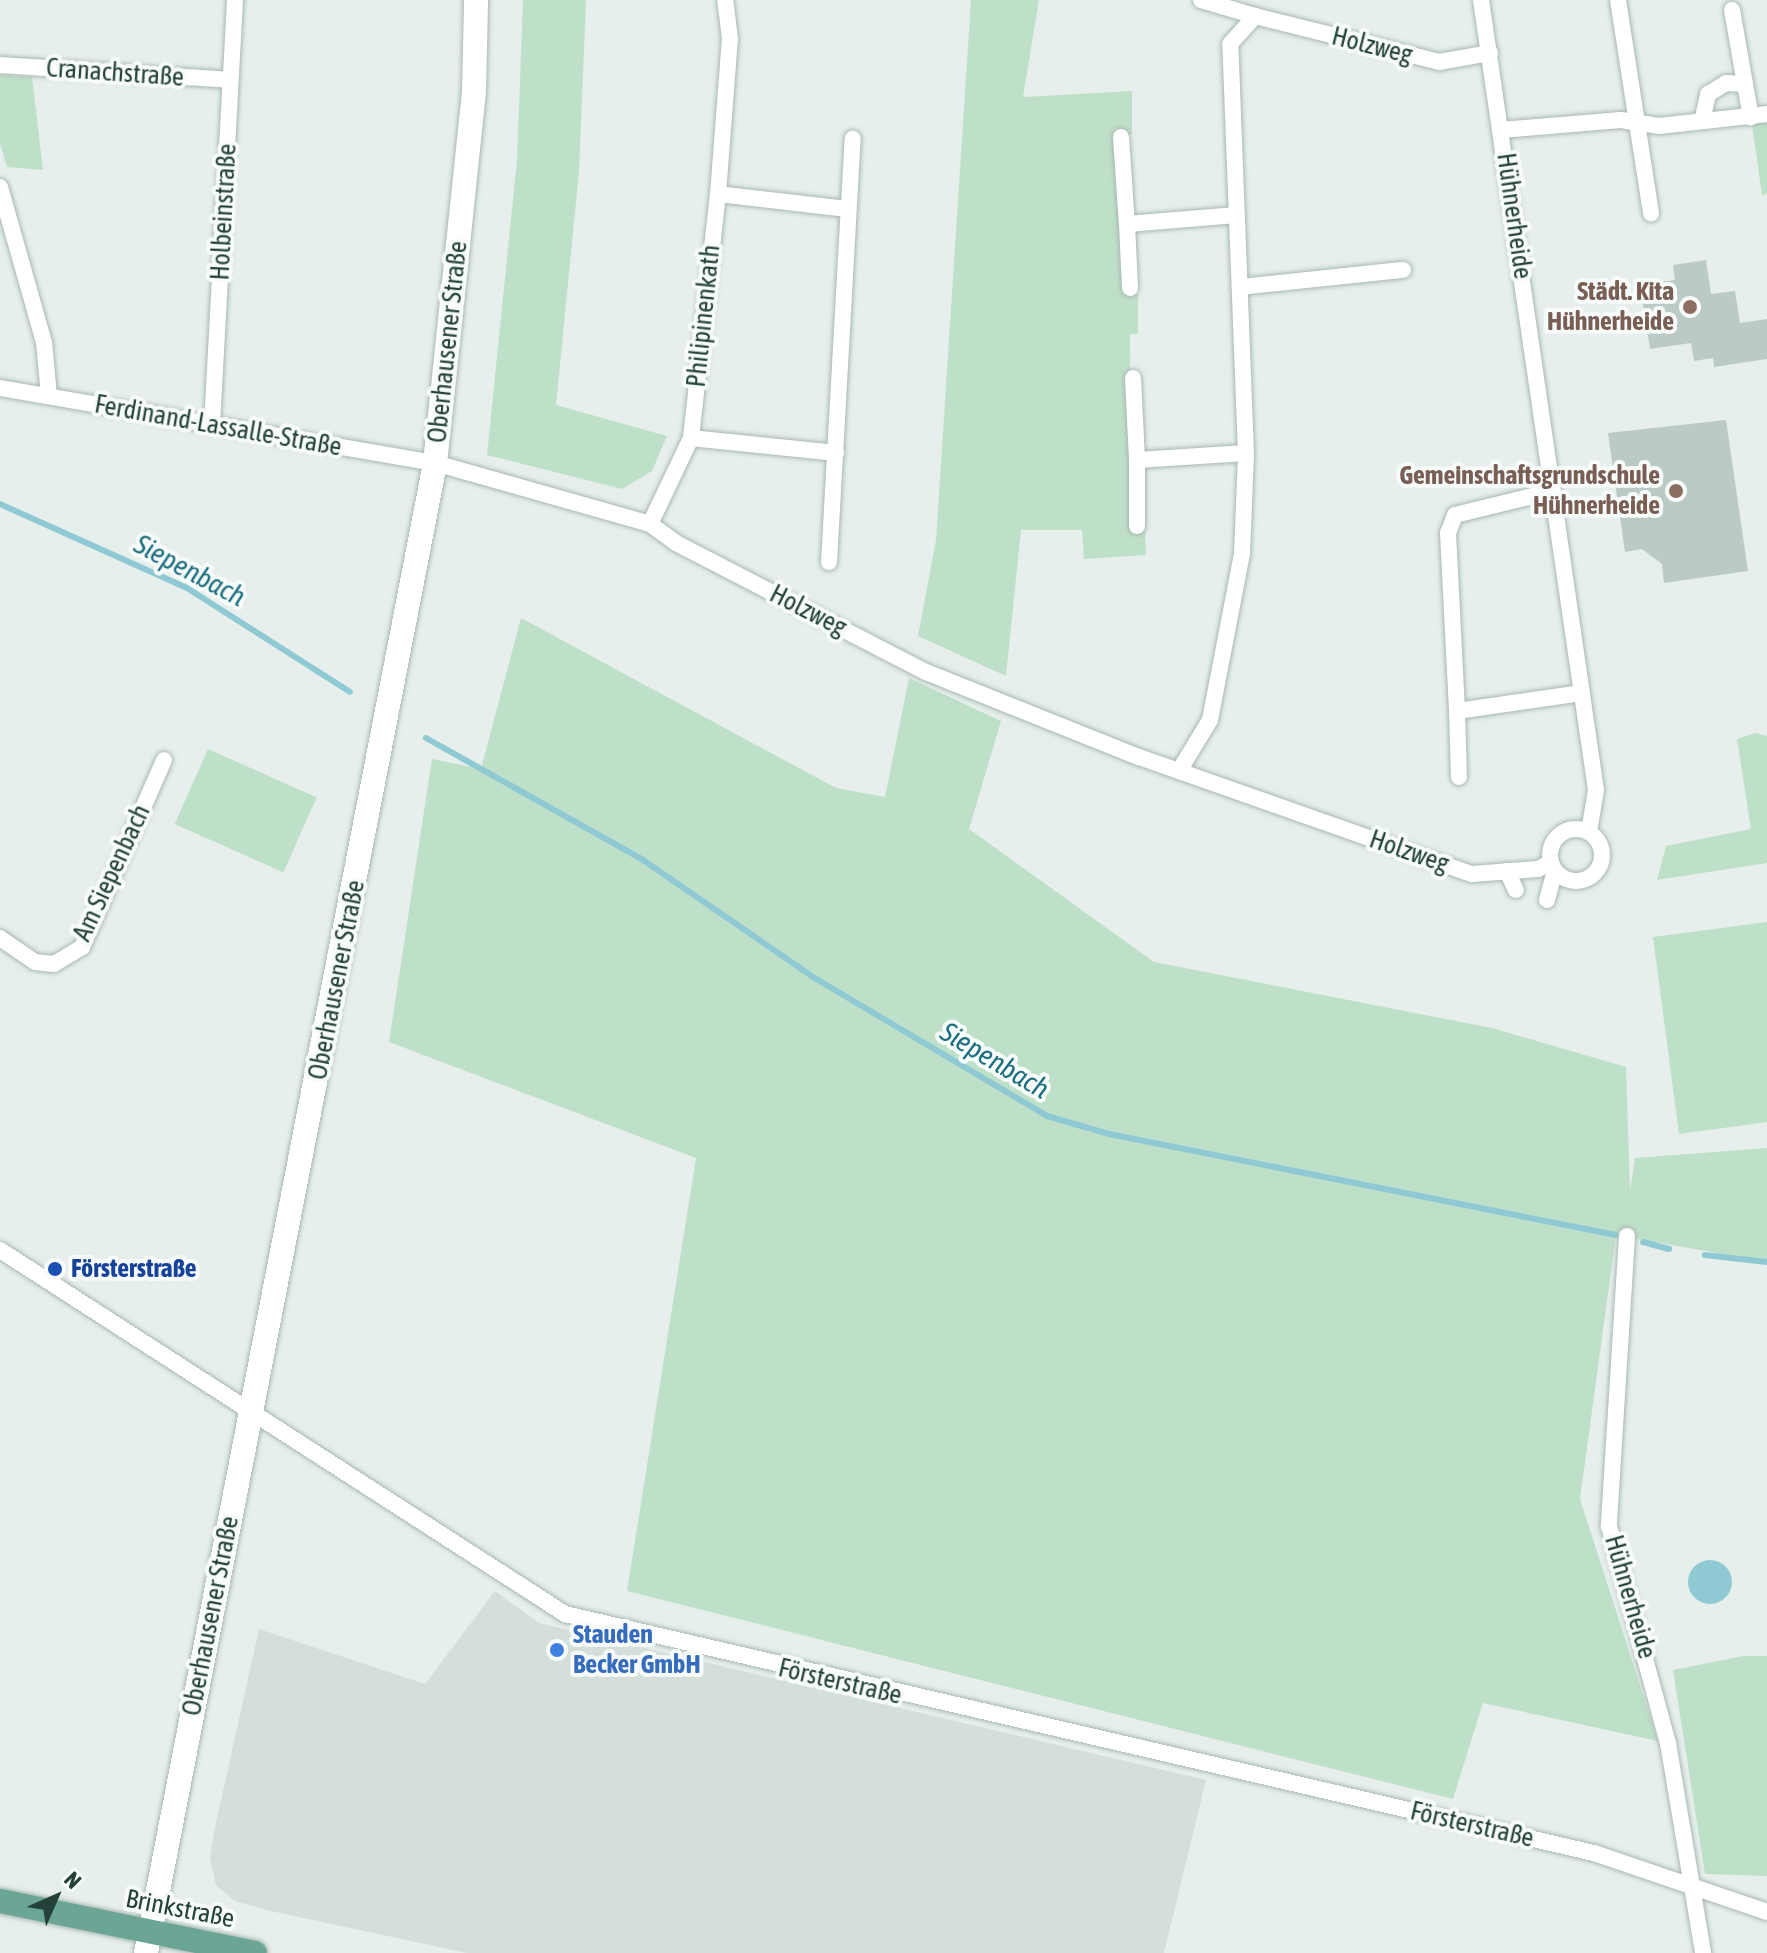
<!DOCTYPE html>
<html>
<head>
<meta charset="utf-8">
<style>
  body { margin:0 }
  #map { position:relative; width:1767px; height:1953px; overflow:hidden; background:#e6efeb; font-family:"Asap Condensed",sans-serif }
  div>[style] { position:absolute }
  .built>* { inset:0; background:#d4dfda }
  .green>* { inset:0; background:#bfe0c8; transform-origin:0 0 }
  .water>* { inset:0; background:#8ec9d4 }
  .round { border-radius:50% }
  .stream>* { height:6px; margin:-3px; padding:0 3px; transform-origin:3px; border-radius:3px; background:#8ec9d4 }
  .building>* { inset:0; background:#bbcac4 }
  .roads { filter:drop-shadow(0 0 2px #a8b8b2) drop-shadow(0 0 2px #a8b8b2) }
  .minor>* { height:16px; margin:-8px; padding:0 8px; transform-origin:8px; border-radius:8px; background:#fff }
  .minor>.ring { margin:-8px; padding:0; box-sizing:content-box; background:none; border:16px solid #fff; border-radius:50% }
  .secondary>* { height:24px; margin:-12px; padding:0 12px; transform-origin:12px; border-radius:12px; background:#fff }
  .primary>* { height:24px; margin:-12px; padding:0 12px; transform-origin:12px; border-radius:12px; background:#6aa596 }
  .dots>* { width:22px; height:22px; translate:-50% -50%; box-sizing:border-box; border:4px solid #f7fbf9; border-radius:50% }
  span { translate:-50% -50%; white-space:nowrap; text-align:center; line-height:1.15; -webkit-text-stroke:8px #f7fbf9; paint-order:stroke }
  .street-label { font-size:26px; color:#24423a }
  .education-label { font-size:26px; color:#785e54; font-weight:700 }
  .right { translate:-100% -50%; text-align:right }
  .transit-label { font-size:26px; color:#164399; font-weight:700 }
  .left { translate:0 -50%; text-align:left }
  .shop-label { font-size:26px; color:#366cbe; font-weight:700 }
  .water-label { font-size:28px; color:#1c6f80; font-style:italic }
  .north { position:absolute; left:16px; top:1857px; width:80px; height:80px; -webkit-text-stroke:6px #f7fbf9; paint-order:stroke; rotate:45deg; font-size:22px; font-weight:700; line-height:32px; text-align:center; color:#24423a }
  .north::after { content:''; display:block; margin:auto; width:28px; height:36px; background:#24423a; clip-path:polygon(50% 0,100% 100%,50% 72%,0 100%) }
</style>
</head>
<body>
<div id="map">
  <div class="built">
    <div style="clip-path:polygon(495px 1591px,539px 1623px,1206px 1780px,1164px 1953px,467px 1953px,266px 1910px,235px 1901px,216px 1885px,210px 1858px,214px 1832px,259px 1629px,425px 1684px)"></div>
  </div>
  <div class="green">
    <div style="clip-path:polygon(523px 0,586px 0,579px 172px,556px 405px,667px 436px,652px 471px,622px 489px,487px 455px,517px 160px)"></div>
    <div style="clip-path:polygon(971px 0,1039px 0,1023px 97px,1132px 91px,1132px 134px,1114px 135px,1126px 293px,1138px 294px,1138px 334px,1130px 334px,1131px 529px,1145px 528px,1146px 555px,1084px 559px,1082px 530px,1021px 530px,1006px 676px,918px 636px,936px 540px)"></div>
    <div style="clip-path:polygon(0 75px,32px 77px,43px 170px,7px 167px,0 143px)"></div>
    <div style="clip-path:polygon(1767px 122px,1767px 194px,1762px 195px,1752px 124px)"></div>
    <div style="clip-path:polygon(521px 618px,836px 788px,885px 797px,909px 678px,1001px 721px,969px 829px,1154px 962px,1492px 1028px,1626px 1067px,1630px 1191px,1635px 1158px,1767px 1148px,1767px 1262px,1616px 1235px,1580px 1499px,1658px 1741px,1483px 1703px,1453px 1799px,627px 1591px,696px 1158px,389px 1042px,432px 759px,481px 769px)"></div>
    <div style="clip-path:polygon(1755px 733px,1767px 736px,1767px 863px,1657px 880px,1666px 846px,1751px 829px,1737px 739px)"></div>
    <div style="left:208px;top:749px;width:119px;height:82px;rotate:24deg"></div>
    <div style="clip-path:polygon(1767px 922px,1767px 1122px,1679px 1134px,1653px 937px)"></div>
    <div style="clip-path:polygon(1743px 1656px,1767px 1656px,1767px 1876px,1705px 1874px,1673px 1670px)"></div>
  </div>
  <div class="water">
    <div class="round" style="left:1688px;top:1560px;width:44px;height:44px"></div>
  </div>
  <div class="stream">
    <div style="left:0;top:504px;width:205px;rotate:24.2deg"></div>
    <div style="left:187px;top:588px;width:193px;rotate:32.5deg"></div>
    <div style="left:426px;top:738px;width:249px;rotate:29.3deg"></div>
    <div style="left:643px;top:860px;width:206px;rotate:34.5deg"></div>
    <div style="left:813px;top:977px;width:272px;rotate:30.7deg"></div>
    <div style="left:1047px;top:1116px;width:65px;rotate:16.2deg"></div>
    <div style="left:1109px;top:1134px;width:517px;rotate:11.27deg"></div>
    <div style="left:1643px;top:1242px;width:27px;rotate:15deg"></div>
    <div style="left:1705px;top:1255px;width:62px;rotate:6.4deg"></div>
  </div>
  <div class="building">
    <div style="clip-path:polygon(1706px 260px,1711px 294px,1735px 291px,1740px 323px,1767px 319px,1767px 359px,1714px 367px,1713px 358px,1694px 361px,1691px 343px,1650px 349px,1640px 285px,1675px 280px,1673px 265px)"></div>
    <div style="clip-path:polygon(1726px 420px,1748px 571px,1664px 583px,1662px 564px,1642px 549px,1625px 552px,1608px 433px)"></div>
  </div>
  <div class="roads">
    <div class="minor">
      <div style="left:1201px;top:0;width:56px;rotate:16.5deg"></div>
      <div style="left:1481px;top:0;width:798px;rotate:81.72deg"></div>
      <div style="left:1596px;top:790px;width:43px;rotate:99.5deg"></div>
      <div style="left:1618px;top:0;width:216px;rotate:81.2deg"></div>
      <div style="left:1732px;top:10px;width:75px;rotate:80deg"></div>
      <div style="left:0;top:65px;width:229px;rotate:3.7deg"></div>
      <div style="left:1702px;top:121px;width:28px;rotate:-77deg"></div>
      <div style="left:1708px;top:94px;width:21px;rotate:-31deg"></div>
      <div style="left:1726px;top:83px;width:19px;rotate:3deg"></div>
      <div style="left:1745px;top:84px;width:34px;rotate:80deg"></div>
      <div style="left:1501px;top:130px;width:120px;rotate:-4.8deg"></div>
      <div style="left:1621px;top:120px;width:38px;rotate:9deg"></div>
      <div style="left:1659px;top:126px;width:109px;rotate:-6.3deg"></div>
      <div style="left:1121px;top:137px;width:87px;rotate:86.1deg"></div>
      <div style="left:1127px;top:224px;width:110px;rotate:-4.7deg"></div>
      <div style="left:0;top:187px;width:161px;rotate:74.2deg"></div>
      <div style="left:44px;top:342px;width:54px;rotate:84.7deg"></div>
      <div style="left:718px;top:194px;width:131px;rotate:6.6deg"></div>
      <div style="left:1127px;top:224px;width:64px;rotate:87.3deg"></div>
      <div style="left:1240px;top:287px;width:164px;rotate:-6deg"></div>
      <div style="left:1133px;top:378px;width:82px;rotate:87.2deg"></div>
      <div style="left:1137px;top:460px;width:109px;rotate:-3.7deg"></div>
      <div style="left:0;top:388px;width:441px;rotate:9.8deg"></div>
      <div style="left:435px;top:463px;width:223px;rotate:15.8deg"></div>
      <div style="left:650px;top:524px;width:32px;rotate:36deg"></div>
      <div style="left:676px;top:543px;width:281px;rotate:27.3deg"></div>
      <div style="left:926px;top:672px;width:229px;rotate:21.8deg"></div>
      <div style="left:1139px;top:757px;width:353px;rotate:19.4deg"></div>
      <div style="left:1472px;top:874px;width:66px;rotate:-4.3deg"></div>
      <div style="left:1538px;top:869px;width:15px;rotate:-28deg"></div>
      <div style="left:212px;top:425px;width:426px;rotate:-86.9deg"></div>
      <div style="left:691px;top:438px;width:146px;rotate:5.9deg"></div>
      <div style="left:1137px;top:460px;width:66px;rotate:90deg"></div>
      <div style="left:1553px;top:491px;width:101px;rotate:166.2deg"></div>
      <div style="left:1455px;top:515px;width:19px;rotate:111deg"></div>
      <div style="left:1448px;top:533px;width:178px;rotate:87.1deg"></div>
      <div style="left:1457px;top:711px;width:126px;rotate:-8.2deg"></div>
      <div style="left:650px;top:524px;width:95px;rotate:-64.5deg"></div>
      <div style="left:691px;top:438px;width:245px;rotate:-83.7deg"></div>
      <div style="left:718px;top:194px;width:155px;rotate:-85.6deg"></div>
      <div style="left:730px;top:39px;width:39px;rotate:-97deg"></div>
      <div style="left:829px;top:562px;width:424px;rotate:-86.8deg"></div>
      <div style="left:1457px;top:711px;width:66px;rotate:88.3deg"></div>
      <div style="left:1179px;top:771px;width:60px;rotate:-58.7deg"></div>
      <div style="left:1210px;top:720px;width:169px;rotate:-79.1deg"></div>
      <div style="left:1242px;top:554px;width:101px;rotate:-87.7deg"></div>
      <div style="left:1246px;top:453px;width:409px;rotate:-92.2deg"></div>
      <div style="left:1230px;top:44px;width:38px;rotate:-48deg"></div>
      <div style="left:1255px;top:16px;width:190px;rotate:14deg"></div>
      <div style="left:1439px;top:62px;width:52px;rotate:-10deg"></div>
      <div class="ring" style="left:1550px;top:829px;width:36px;height:36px"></div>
      <div style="left:1507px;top:871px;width:21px;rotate:65deg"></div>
      <div style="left:1547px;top:900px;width:30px;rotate:-75deg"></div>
      <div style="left:0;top:938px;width:42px;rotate:34.4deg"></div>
      <div style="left:35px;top:962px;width:19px;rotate:6deg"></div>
      <div style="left:54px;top:964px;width:33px;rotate:-31deg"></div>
      <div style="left:82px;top:947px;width:204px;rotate:-66.3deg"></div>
      <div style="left:1627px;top:1236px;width:291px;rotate:93.6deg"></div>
      <div style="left:1609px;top:1526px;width:225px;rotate:74.8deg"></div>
      <div style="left:1668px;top:1743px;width:213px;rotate:80.5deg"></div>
      <div style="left:0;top:1250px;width:672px;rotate:32.79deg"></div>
      <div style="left:565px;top:1614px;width:1056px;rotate:13.08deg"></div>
      <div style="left:1594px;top:1853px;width:183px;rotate:18.8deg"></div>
    </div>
    <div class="secondary">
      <div style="left:146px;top:1953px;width:1518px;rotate:-79.02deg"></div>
      <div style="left:435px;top:463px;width:374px;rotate:-84deg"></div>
      <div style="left:474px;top:91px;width:91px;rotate:-88.7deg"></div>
    </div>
    <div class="primary">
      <div style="left:0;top:1901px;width:260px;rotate:11.5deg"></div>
    </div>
  </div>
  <div class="dots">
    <div style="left:1690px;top:307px;background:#8d6e63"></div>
    <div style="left:1676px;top:491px;background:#8d6e63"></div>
    <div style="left:55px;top:1269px;background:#1a4fb4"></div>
    <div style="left:557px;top:1650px;background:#3f7fe0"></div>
  </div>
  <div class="street-label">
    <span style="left:1372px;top:46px;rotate:14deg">Holzweg</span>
    <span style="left:115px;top:73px;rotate:4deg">Cranachstraße</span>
    <span style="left:224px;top:212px;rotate:-87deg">Holbeinstraße</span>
    <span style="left:1514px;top:216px;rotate:82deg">Hühnerheide</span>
    <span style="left:704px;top:316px;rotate:-84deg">Philipinenkath</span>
    <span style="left:448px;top:342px;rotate:-84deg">Oberhausener Straße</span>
    <span style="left:218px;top:426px;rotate:10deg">Ferdinand-Lassalle-Straße</span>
    <span style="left:808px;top:611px;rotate:27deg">Holzweg</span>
    <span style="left:1409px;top:852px;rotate:19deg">Holzweg</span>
    <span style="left:112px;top:873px;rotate:-65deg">Am Siepenbach</span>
    <span style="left:337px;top:980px;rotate:-79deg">Oberhausener Straße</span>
    <span style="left:1630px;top:1597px;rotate:74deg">Hühnerheide</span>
    <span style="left:211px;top:1616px;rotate:-79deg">Oberhausener Straße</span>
    <span style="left:840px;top:1682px;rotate:13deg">Försterstraße</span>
    <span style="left:1472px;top:1825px;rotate:13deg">Försterstraße</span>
    <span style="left:180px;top:1909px;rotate:11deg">Brinkstraße</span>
  </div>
  <div class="education-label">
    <span class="right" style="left:1674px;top:307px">Städt. Kita<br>Hühnerheide</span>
    <span class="right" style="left:1660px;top:491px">Gemeinschaftsgrundschule<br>Hühnerheide</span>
  </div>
  <div class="transit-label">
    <span class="left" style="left:71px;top:1269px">Försterstraße</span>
  </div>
  <div class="shop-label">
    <span class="left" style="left:573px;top:1650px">Stauden<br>Becker GmbH</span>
  </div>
  <div class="water-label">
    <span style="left:190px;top:570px;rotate:28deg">Siepenbach</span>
    <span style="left:995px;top:1060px;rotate:31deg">Siepenbach</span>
  </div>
  <div class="north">N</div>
</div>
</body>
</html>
